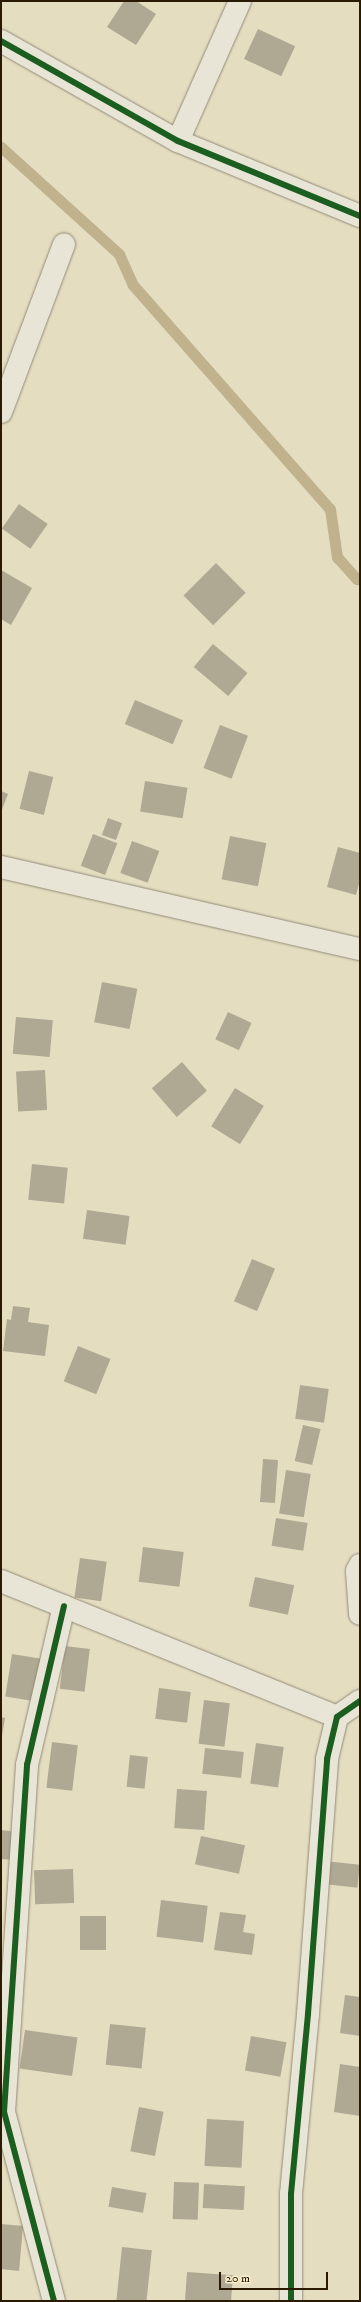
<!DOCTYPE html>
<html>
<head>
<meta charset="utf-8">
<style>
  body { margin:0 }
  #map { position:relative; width:361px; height:2302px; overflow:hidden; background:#e5ddc0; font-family:"IM FELL DW Pica",serif }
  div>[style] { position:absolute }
  .stream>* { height:11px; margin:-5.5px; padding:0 5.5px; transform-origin:5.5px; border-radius:5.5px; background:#bfb28c }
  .building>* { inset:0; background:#afa893; transform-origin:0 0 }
  .roads { filter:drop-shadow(0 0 1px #918b78) drop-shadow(0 0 1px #918b78) }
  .street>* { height:22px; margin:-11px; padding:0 11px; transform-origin:11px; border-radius:11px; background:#e9e5d6 }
  .cycleway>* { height:6px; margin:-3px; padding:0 3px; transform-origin:3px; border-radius:3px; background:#1b5e20 }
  span { translate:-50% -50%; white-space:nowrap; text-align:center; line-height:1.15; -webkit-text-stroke:3.5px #f8eecc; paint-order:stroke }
  .frame { position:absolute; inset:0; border:2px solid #2a1a04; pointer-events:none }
  .scale { position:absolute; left:219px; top:2272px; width:109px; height:18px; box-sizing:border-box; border:2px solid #2a1a04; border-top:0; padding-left:5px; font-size:12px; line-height:14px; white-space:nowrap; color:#2a1a04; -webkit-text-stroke:3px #f8eecc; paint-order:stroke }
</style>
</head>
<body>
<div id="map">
  <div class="stream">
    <div style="left:1px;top:147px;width:159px;rotate:42.2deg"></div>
    <div style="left:119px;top:254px;width:34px;rotate:66deg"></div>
    <div style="left:133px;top:285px;width:298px;rotate:48.7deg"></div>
    <div style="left:330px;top:509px;width:49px;rotate:81.7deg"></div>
    <div style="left:337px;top:557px;width:30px;rotate:48deg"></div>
    <div style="left:357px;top:579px;width:3px"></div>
  </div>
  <div class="building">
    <div style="clip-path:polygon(124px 1px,136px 1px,156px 14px,136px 45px,107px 27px)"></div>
    <div style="left:258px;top:29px;width:41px;height:33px;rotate:25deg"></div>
    <div style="left:19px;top:504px;width:35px;height:30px;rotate:35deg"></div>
    <div style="left:216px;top:563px;width:42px;height:46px;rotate:45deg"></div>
    <div style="clip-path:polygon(1px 570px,32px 588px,11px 625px,1px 619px)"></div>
    <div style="left:213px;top:644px;width:45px;height:30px;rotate:40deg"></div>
    <div style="left:135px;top:700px;width:52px;height:26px;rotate:23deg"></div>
    <div style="left:220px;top:725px;width:30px;height:46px;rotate:21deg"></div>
    <div style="left:29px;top:771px;width:25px;height:39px;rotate:14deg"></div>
    <div style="left:145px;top:781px;width:43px;height:31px;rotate:9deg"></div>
    <div style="clip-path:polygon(1px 791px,8px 794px,1px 812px)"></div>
    <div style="left:108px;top:818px;width:15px;height:18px;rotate:20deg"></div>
    <div style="left:93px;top:834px;width:26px;height:34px;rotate:21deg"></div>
    <div style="left:230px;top:836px;width:37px;height:44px;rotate:11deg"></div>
    <div style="left:132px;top:841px;width:29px;height:34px;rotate:20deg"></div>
    <div style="clip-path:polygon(338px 847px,360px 853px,360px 880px,356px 895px,327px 887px)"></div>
    <div style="left:102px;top:982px;width:36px;height:41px;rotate:11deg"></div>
    <div style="left:228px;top:1012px;width:26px;height:30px;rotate:25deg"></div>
    <div style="left:16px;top:1017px;width:37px;height:37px;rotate:5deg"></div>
    <div style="left:182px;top:1062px;width:38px;height:40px;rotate:49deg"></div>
    <div style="left:45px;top:1070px;width:40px;height:29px;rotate:87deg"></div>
    <div style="left:235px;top:1088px;width:34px;height:45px;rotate:32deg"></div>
    <div style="left:32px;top:1164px;width:36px;height:36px;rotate:6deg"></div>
    <div style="left:87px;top:1210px;width:43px;height:29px;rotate:8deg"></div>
    <div style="left:252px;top:1259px;width:25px;height:46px;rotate:23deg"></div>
    <div style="clip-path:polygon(13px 1306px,30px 1308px,28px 1322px,49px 1325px,45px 1356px,3px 1351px,7px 1319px,11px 1320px)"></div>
    <div style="left:78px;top:1346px;width:35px;height:38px;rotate:22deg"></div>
    <div style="left:300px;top:1385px;width:29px;height:34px;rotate:8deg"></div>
    <div style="left:303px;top:1425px;width:18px;height:37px;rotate:13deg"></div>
    <div style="left:263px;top:1459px;width:15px;height:43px;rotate:4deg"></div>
    <div style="left:286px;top:1470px;width:25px;height:44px;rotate:9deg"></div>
    <div style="left:276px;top:1518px;width:32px;height:28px;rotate:9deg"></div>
    <div style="left:143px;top:1547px;width:41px;height:35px;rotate:7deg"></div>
    <div style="left:80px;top:1558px;width:27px;height:40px;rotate:8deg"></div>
    <div style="left:255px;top:1577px;width:40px;height:30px;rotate:12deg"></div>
    <div style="left:65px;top:1646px;width:25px;height:43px;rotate:7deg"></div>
    <div style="left:12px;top:1654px;width:33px;height:43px;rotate:9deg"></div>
    <div style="left:159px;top:1688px;width:32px;height:31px;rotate:7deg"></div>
    <div style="left:204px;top:1700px;width:26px;height:44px;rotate:7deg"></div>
    <div style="clip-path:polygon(1px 1717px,5px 1718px,2px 1736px,1px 1736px)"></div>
    <div style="left:52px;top:1742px;width:26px;height:46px;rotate:7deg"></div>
    <div style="left:256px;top:1743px;width:28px;height:41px;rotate:8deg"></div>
    <div style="left:205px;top:1748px;width:39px;height:26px;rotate:6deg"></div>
    <div style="left:130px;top:1755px;width:18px;height:32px;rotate:6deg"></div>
    <div style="left:177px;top:1789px;width:30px;height:39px;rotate:4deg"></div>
    <div style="clip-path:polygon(1px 1830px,17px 1832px,14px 1860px,1px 1859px)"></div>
    <div style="left:201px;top:1836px;width:45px;height:29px;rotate:12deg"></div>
    <div style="left:324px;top:1861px;width:36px;height:23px;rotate:6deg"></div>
    <div style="left:73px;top:1869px;width:34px;height:39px;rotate:88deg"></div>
    <div style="left:161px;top:1900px;width:47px;height:37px;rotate:7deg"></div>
    <div style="clip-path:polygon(220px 1912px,246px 1915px,243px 1932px,255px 1934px,252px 1955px,214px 1950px)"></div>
    <div style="left:80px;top:1916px;width:26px;height:34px"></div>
    <div style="clip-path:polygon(345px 1995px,360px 1997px,360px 2036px,340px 2033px)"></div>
    <div style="left:110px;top:2024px;width:36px;height:41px;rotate:6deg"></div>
    <div style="left:25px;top:2030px;width:53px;height:39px;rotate:8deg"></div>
    <div style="left:251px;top:2036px;width:36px;height:35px;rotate:10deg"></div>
    <div style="clip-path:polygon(340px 2064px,360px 2067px,360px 2116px,334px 2112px)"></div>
    <div style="left:139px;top:2107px;width:25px;height:45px;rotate:11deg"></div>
    <div style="left:207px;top:2119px;width:37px;height:47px;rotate:3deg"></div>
    <div style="left:174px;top:2182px;width:25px;height:37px;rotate:2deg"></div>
    <div style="left:204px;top:2184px;width:41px;height:24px;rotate:3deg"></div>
    <div style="left:112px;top:2187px;width:35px;height:20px;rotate:10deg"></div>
    <div style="clip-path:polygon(1px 2224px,23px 2226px,19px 2271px,1px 2269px)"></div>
    <div style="left:122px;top:2247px;width:30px;height:54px;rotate:6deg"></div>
    <div style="left:187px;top:2272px;width:46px;height:29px;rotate:4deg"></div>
  </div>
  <div class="roads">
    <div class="street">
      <div style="left:1px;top:41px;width:203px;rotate:29.5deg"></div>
      <div style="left:178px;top:141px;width:197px;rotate:22.4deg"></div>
      <div style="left:178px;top:141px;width:153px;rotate:-66.1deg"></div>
      <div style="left:1px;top:412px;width:179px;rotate:-69.4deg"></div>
      <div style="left:1px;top:867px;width:368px;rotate:12.9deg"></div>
      <div style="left:360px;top:1565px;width:7px;rotate:117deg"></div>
      <div style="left:357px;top:1571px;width:43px;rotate:86deg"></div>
      <div style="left:1px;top:1581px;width:362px;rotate:22deg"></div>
      <div style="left:54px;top:2301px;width:196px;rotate:-104.8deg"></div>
      <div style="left:4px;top:2112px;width:348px;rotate:-86.2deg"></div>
      <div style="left:27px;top:1765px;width:163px;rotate:-76.9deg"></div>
      <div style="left:291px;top:2301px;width:107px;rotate:-90deg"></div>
      <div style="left:291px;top:2194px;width:181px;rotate:-84.6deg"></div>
      <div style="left:308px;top:2014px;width:256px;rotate:-85.7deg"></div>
      <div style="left:327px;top:1759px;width:43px;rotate:-76.6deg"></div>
      <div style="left:337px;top:1717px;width:28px;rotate:-35deg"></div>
    </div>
  </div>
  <div class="cycleway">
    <div style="left:1px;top:41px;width:203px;rotate:29.5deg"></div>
    <div style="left:178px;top:141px;width:197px;rotate:22.4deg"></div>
    <div style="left:54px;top:2301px;width:196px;rotate:-104.8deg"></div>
    <div style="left:4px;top:2112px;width:348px;rotate:-86.2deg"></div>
    <div style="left:27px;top:1765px;width:163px;rotate:-76.9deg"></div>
    <div style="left:291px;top:2301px;width:107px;rotate:-90deg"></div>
    <div style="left:291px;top:2194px;width:181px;rotate:-84.6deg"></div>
    <div style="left:308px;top:2014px;width:256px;rotate:-85.7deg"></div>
    <div style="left:327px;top:1759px;width:43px;rotate:-76.6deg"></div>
    <div style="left:337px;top:1717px;width:28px;rotate:-35deg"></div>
  </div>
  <div class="frame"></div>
  <div class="scale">20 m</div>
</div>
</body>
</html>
